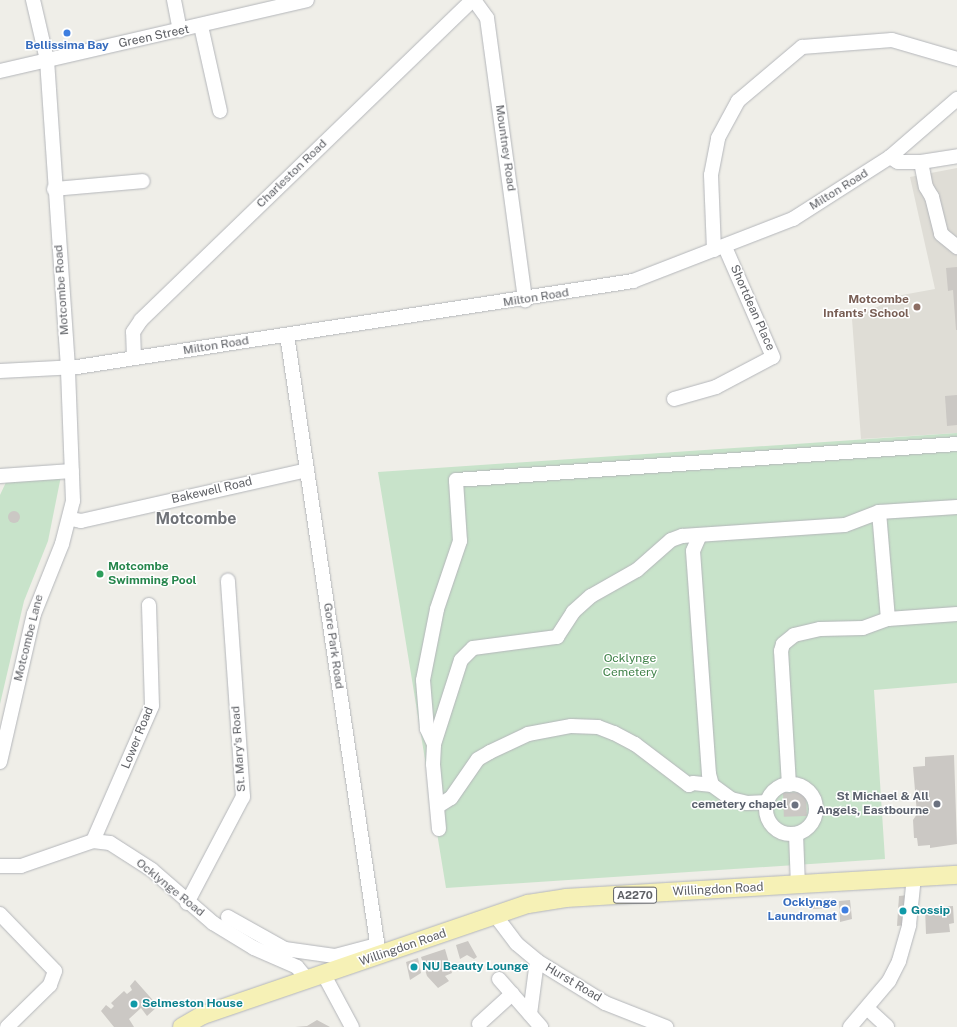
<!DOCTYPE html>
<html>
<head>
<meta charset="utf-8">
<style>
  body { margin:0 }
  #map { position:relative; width:957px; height:1027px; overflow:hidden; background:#efeee8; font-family:"Public Sans",sans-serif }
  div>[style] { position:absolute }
  .education>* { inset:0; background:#dfddd6 }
  .green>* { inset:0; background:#c8e3ca }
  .building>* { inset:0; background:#cbc8c4; transform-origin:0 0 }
  .round { border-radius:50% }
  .roads { filter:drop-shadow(0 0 1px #b4b6ba) drop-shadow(0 0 1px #b4b6ba) }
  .minor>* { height:14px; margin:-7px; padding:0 7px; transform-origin:7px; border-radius:7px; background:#fff }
  .minor>.ring { margin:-7px; padding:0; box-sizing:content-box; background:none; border:14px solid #fff; border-radius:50% }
  .major>* { height:18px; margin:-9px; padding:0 9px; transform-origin:9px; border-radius:9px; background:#f6f1b6 }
  .dots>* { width:11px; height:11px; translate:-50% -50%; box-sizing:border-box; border:2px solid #fff; border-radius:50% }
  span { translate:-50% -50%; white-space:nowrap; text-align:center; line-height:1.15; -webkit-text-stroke:3px #fff; paint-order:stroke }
  .shield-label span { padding:1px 3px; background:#fff; border:1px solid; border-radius:3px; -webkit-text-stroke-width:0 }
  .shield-label { font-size:11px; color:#5f6166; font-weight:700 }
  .street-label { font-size:12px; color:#5f6166 }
  .shop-label { font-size:12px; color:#366cbe; font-weight:700 }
  .right { translate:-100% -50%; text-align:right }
  .education-label { font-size:12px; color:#785e54; font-weight:700 }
  .leisure-label { font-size:12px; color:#27864d; font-weight:700 }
  .left { translate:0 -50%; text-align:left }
  .park-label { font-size:12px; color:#41834a }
  .worship-label { font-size:12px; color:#5b616d; font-weight:700 }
  .culture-label { font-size:12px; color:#0d838f; font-weight:700 }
  .district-label { font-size:16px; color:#707378; font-weight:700 }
</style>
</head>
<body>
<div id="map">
  <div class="education">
    <div style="clip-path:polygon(957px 168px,957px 433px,861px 439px,852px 319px,902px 295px,935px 289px,910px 177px)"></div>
  </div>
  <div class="green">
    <div style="clip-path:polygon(957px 433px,957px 683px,874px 690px,885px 859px,446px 888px,378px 472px)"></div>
    <div style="clip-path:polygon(61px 476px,48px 541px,24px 601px,0 704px,0 495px,8px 478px)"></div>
  </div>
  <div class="building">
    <div style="clip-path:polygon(957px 267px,957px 330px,956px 330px,953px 290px,948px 291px,946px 268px)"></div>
    <div style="clip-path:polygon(957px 395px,957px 425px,947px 426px,945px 396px)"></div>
    <div class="round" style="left:8px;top:511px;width:12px;height:12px"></div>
    <div style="clip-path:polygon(954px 755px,957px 844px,930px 848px,930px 845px,918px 846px,917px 838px,914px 838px,913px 820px,917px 814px,913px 767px,925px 766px,925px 757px)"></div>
    <div style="left:806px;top:792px;width:24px;height:23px;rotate:88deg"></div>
    <div style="clip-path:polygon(909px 895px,905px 925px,897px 926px,899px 896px)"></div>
    <div style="clip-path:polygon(850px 900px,852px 919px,840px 922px,839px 901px)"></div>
    <div style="clip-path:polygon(813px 902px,826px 902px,827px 908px,813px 909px)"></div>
    <div style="clip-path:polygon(953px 906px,954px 923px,949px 924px,950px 932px,926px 934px,925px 908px)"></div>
    <div style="clip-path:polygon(468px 941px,477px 957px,474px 959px,467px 955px,460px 959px,456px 945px)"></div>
    <div style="clip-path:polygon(445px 949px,452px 973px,445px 976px,449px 981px,438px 988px,427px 976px,421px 957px)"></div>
    <div style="clip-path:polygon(418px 958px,421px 973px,410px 980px,406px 962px)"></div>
    <div style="clip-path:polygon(135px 980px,158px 1006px,147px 1016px,141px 1008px,129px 1019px,134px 1027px,114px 1027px,101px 1011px,106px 1005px,111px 1009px,114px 1006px,111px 1003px,124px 991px,127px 994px,132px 990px,130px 986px)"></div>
    <div style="clip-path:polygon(317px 1020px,330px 1027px,295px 1027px,307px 1026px)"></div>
  </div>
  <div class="roads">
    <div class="minor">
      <div style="left:174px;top:0;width:31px;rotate:79deg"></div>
      <div style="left:474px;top:0;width:22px;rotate:54deg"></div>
      <div style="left:487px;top:18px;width:285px;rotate:82.3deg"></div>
      <div style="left:201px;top:26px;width:87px;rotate:77.4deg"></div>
      <div style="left:0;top:71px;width:315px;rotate:-13deg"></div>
      <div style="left:890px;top:157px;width:9px;rotate:32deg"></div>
      <div style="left:898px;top:162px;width:23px"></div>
      <div style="left:921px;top:162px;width:36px;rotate:-9deg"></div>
      <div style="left:921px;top:162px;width:25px;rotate:79deg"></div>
      <div style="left:926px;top:187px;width:12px;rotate:59deg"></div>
      <div style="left:932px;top:197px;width:38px;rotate:76deg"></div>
      <div style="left:941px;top:234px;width:21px;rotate:39deg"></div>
      <div style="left:54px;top:189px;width:89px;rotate:-5.1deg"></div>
      <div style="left:714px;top:250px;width:75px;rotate:-92.3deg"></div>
      <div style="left:711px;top:175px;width:38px;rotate:-79deg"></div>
      <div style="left:718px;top:138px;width:42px;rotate:-61.6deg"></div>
      <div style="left:738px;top:101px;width:84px;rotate:-40.2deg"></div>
      <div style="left:802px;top:47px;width:90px;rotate:-4.4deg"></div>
      <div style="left:892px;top:40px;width:68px;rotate:16.3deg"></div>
      <div style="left:287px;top:335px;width:628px;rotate:81.57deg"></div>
      <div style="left:134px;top:358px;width:26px;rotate:-92deg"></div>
      <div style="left:133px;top:332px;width:14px;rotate:-56deg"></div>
      <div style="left:141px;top:320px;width:460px;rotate:-44deg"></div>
      <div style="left:0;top:371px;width:77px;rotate:-3deg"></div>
      <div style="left:77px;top:367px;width:563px;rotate:-8.79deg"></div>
      <div style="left:633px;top:281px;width:172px;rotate:-21.2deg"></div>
      <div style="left:793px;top:219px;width:115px;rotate:-32.6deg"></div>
      <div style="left:890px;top:157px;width:89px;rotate:-40.9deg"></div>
      <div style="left:674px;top:399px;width:44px;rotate:-15.9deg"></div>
      <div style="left:716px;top:387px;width:64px;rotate:-27.8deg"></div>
      <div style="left:773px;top:357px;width:120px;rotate:-113.6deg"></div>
      <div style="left:0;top:476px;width:72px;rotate:-4deg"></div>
      <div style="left:879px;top:512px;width:107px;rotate:85.2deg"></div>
      <div style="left:71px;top:519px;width:10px;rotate:11deg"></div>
      <div style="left:81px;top:521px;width:232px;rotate:-12.7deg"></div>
      <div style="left:700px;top:535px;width:17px;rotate:114deg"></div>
      <div style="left:693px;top:551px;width:224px;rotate:85.9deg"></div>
      <div style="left:709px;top:774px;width:11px;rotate:75deg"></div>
      <div style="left:434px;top:744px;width:17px;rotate:-115deg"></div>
      <div style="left:427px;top:729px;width:49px;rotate:-94.7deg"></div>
      <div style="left:423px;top:680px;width:72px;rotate:-78.8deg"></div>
      <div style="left:437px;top:609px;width:72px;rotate:-71.3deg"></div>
      <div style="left:460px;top:541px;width:61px;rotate:-93.8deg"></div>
      <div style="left:456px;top:480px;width:502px;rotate:-4.11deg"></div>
      <div style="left:0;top:762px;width:152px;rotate:-77.1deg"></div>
      <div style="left:34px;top:614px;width:75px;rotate:-68.2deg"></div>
      <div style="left:62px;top:544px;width:44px;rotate:-75.7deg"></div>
      <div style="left:73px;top:501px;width:133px;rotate:-92.2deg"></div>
      <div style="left:68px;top:368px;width:309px;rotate:-93.9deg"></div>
      <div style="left:47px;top:60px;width:62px;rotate:-103.1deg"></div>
      <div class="ring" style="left:766px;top:784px;width:36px;height:36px"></div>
      <div style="left:789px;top:785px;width:134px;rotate:-93.4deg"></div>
      <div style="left:781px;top:651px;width:7px;rotate:-74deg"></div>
      <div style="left:783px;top:644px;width:14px;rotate:-39deg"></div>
      <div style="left:794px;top:635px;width:27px;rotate:-13deg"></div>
      <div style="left:820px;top:629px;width:43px;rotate:-1.3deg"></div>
      <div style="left:863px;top:628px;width:27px;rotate:-20deg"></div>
      <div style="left:888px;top:619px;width:69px;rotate:-4.1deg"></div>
      <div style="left:438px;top:806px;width:15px;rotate:-32deg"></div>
      <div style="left:451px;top:798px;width:47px;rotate:-55.3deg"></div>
      <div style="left:478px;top:759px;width:14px;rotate:-30deg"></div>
      <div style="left:490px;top:752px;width:42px;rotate:-25.3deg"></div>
      <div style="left:528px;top:734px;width:44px;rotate:-10.5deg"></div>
      <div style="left:571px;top:726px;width:27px;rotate:2deg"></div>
      <div style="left:598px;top:727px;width:17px;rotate:21deg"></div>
      <div style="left:614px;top:733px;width:24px;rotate:28deg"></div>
      <div style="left:635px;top:744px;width:68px;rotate:37.2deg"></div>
      <div style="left:689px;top:785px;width:4px;rotate:-27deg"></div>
      <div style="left:693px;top:783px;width:19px;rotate:6deg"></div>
      <div style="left:712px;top:785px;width:24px;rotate:36deg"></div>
      <div style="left:731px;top:799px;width:16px;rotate:14deg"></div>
      <div style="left:747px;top:803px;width:21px;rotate:-3deg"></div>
      <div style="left:439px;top:829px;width:65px;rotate:-95.3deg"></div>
      <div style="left:433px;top:764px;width:20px;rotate:-87deg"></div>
      <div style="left:434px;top:744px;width:88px;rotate:-72.2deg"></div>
      <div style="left:461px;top:660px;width:17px;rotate:-45deg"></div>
      <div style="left:473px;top:648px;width:85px;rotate:-7.5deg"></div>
      <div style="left:557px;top:637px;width:30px;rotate:-57deg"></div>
      <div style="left:573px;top:612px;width:24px;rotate:-42deg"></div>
      <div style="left:591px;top:596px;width:53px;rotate:-29.5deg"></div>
      <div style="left:637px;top:570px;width:45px;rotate:-41.4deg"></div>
      <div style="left:671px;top:540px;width:12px;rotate:-20deg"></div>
      <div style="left:682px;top:536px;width:163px;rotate:-3.9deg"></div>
      <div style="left:845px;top:525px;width:36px;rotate:-21deg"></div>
      <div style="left:879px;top:512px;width:78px;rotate:-3.7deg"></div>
      <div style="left:796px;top:834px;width:51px;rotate:87.8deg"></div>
      <div style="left:93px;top:841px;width:147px;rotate:-66.4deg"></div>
      <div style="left:152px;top:706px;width:101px;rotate:-91.7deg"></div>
      <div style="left:0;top:866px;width:21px"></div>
      <div style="left:21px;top:866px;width:76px;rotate:-19.1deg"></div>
      <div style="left:93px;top:841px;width:17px;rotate:7deg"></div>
      <div style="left:110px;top:843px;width:50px;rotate:32.7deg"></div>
      <div style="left:152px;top:870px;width:81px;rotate:41deg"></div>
      <div style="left:213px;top:923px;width:48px;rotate:31.4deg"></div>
      <div style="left:254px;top:948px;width:47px;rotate:23.8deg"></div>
      <div style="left:297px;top:967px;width:16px;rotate:50deg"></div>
      <div style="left:187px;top:903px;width:120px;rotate:-62.2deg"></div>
      <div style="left:243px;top:797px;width:217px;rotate:-94deg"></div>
      <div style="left:0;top:914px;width:79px;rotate:46deg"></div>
      <div style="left:55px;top:971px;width:15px;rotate:110deg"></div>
      <div style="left:50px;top:985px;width:60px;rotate:135.7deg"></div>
      <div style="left:495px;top:915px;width:36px;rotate:53deg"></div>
      <div style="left:517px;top:944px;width:26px;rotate:40deg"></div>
      <div style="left:537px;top:961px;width:80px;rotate:31.7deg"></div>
      <div style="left:605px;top:1003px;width:66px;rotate:21.5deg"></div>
      <div style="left:228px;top:917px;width:65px;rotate:29.3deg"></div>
      <div style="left:285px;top:949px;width:50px;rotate:8deg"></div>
      <div style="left:335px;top:956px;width:43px;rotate:-14.7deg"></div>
      <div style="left:324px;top:975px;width:59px;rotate:61.7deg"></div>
      <div style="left:499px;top:979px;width:64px;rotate:48.8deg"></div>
      <div style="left:868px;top:1009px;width:26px;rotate:43deg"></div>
      <div style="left:530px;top:1014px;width:53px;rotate:-82.5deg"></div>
      <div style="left:479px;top:1024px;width:45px;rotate:-42.3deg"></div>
      <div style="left:850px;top:1027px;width:60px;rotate:-49.7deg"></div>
      <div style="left:889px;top:981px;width:22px;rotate:-63deg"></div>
      <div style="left:899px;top:961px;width:37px;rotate:-74deg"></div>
      <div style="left:909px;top:925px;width:48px;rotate:-84.1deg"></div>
    </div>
    <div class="major">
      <div style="left:182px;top:1027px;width:24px;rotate:-30deg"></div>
      <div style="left:203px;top:1015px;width:343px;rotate:-18.9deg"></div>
      <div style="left:528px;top:904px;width:38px;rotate:-9deg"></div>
      <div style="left:566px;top:898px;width:392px;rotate:-3.4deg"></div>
    </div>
  </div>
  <div class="dots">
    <div style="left:67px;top:33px;background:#3f7fe0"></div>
    <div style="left:917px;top:307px;background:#8d6e63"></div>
    <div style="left:100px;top:574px;background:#2e9e5b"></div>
    <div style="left:937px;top:804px;background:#6b7280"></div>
    <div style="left:795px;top:805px;background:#6b7280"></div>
    <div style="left:845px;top:910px;background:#3f7fe0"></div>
    <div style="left:903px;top:911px;background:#0f9aa8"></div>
    <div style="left:414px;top:967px;background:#0f9aa8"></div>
    <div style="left:134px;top:1004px;background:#0f9aa8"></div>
  </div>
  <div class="shield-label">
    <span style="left:635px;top:895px">A2270</span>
  </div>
  <div class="street-label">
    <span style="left:154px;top:37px;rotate:-12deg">Green Street</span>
    <span style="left:505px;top:148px;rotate:82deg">Mountney Road</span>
    <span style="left:292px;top:174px;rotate:-44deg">Charleston Road</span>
    <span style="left:839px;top:190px;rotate:-32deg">Milton Road</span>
    <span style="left:62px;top:290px;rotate:-94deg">Motcombe Road</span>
    <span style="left:536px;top:298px;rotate:-9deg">Milton Road</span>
    <span style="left:752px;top:308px;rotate:66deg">Shortdean Place</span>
    <span style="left:216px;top:346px;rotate:-9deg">Milton Road</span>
    <span style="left:212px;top:491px;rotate:-13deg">Bakewell Road</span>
    <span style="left:29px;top:638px;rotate:-76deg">Motcombe Lane</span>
    <span style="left:333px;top:646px;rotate:82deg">Gore Park Road</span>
    <span style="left:138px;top:738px;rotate:-68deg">Lower Road</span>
    <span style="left:239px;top:749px;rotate:-94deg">St. Mary's Road</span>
    <span style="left:170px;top:888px;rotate:39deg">Ocklynge Road</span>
    <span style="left:718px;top:890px;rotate:-3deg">Willingdon Road</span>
    <span style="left:403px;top:948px;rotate:-19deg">Willingdon Road</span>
    <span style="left:573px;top:983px;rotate:31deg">Hurst Road</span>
  </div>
  <div class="shop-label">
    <span style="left:67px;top:46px">Bellissima Bay</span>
    <span class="right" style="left:837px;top:910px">Ocklynge<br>Laundromat</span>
  </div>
  <div class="education-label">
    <span class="right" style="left:909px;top:307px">Motcombe<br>Infants' School</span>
  </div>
  <div class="leisure-label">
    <span class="left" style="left:108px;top:574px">Motcombe<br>Swimming Pool</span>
  </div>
  <div class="park-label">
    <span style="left:630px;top:666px">Ocklynge<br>Cemetery</span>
  </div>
  <div class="worship-label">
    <span class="right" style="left:929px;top:804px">St Michael &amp; All<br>Angels, Eastbourne</span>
    <span class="right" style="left:787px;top:805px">cemetery chapel</span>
  </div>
  <div class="culture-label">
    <span class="left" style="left:911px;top:911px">Gossip</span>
    <span class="left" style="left:422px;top:967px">NU Beauty Lounge</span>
    <span class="left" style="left:142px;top:1004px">Selmeston House</span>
  </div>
  <div class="district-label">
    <span style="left:196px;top:519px">Motcombe</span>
  </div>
</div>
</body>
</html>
